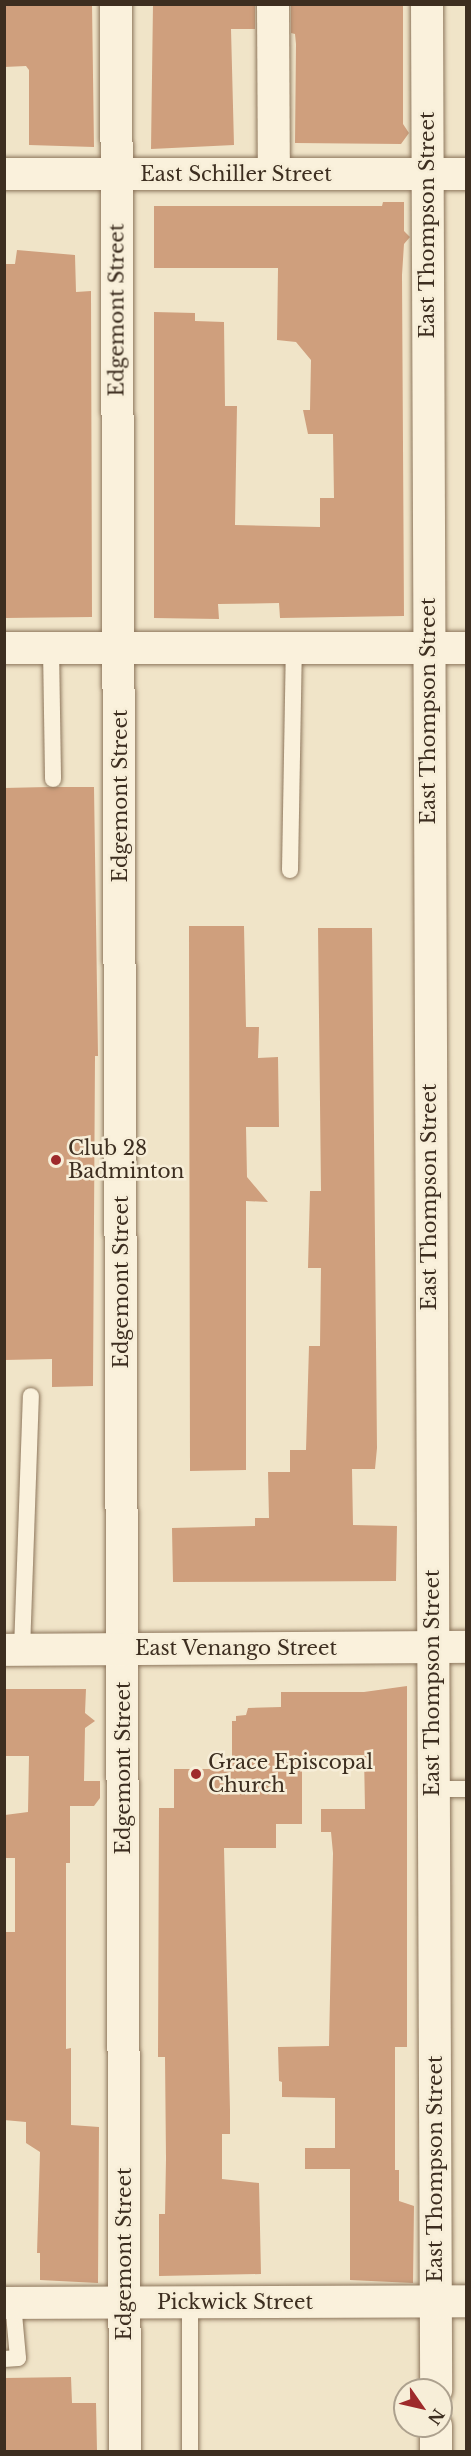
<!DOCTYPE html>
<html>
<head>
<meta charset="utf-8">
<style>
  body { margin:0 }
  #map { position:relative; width:471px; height:2456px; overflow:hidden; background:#f0e4c8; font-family:"Libre Baskerville",serif }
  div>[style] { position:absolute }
  .building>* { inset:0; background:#cf9f7d }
  .roads { filter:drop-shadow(0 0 2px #8d765c) drop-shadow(0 0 2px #8d765c) }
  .service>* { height:16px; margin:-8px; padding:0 8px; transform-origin:8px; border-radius:8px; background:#faf1dc }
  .minor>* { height:32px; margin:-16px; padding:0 16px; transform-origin:16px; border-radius:16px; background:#faf1dc }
  .dots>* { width:16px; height:16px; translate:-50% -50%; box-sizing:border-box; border:3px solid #f7eed8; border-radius:50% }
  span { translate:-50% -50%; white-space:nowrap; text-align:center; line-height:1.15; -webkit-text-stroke:5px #f7eed8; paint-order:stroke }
  .street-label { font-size:20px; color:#3d2e20 }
  .poi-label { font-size:20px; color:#3d2e20 }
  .left { translate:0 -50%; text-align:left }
  .frame { position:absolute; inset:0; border:6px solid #3d2e20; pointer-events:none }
  .north { position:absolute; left:393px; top:2378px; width:60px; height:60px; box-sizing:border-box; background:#f7eed8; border:2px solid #ada18e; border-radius:50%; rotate:124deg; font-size:16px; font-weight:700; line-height:24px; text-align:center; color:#3d2e20 }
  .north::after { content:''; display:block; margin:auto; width:21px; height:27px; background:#9e2a2b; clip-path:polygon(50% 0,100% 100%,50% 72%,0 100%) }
</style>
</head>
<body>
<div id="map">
  <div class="building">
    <div style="clip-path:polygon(4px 4px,92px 4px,94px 147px,29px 145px,29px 70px,26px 66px,4px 67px)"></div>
    <div style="clip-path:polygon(153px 4px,255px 4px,255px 29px,231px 29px,234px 145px,151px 149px)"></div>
    <div style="clip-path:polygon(291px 4px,403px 4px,403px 124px,409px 133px,401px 144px,295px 143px,296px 44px,295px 34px,291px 33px)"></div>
    <div style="clip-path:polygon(383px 202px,404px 202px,404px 231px,410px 237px,404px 244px,402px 275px,404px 616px,280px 618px,279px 603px,218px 604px,219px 619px,154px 618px,154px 312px,195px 313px,195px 321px,224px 322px,225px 406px,237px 406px,235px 525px,320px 527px,320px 498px,334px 498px,333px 434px,308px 434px,303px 410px,310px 410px,311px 360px,296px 342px,277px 340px,278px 268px,154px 268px,154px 206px,382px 206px)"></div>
    <div style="clip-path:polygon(17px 250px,75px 255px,76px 292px,91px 291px,92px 617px,4px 618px,4px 264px,15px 264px)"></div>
    <div style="clip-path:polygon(47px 787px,94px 787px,98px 1056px,95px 1056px,93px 1386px,52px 1387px,52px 1359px,4px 1360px,4px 788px)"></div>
    <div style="clip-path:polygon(189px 926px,244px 926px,246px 1027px,259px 1027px,258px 1058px,278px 1057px,279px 1127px,246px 1127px,247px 1177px,268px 1202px,246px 1201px,246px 1470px,190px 1471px)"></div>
    <div style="clip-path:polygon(318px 928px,372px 928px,377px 1448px,375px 1469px,352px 1469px,353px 1525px,397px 1526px,396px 1581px,173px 1582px,172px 1528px,255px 1526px,255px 1518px,269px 1518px,268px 1472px,290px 1472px,290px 1450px,306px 1450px,309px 1346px,320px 1346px,321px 1268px,308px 1268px,310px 1191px,321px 1191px)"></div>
    <div style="clip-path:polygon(407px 1686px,407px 2047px,395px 2047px,395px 2170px,399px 2170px,399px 2201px,414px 2206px,413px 2283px,350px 2280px,350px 2169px,305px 2169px,305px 2148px,335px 2148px,335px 2098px,282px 2097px,282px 2082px,279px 2081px,278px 2047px,329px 2046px,333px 1853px,331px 1832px,321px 1832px,321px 1809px,365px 1809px,364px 1755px,302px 1756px,302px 1824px,276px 1824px,276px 1848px,224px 1848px,230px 2110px,230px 2134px,222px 2134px,222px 2179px,259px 2183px,261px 2274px,159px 2276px,159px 2214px,165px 2214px,166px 2159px,165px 2057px,158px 2057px,159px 1808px,174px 1808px,174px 1769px,232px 1769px,232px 1721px,236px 1721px,236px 1716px,246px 1715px,248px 1708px,281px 1707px,281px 1692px,364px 1692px)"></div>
    <div style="clip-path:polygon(4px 1689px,86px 1689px,85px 1713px,95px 1721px,85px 1728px,84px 1781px,100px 1781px,100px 1798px,94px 1806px,70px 1806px,70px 1863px,66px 1863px,66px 2049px,71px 2048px,71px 2125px,99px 2127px,98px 2283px,40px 2280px,40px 2253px,37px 2253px,40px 2152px,26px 2143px,26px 2122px,4px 2120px,4px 1932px,15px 1932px,15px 1858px,5px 1858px,5px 1815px,28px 1812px,29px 1756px,4px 1756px)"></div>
    <div style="clip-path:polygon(71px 2377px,72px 2403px,96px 2403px,97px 2451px,4px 2451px,4px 2378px)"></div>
  </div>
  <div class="roads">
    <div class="service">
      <div style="left:51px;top:648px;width:131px;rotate:89.1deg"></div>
      <div style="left:290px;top:870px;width:223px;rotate:-89deg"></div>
      <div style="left:22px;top:1650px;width:254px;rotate:-88deg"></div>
      <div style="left:433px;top:1789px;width:33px"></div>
      <div style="left:4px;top:2359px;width:14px;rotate:-4deg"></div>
      <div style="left:18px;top:2358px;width:55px;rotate:-95.2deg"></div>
      <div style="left:190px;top:2452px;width:150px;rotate:-90deg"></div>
    </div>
    <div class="minor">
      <div style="left:116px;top:4px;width:2448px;rotate:89.79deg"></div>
      <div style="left:273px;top:4px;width:169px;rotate:89.7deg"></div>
      <div style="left:427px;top:4px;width:2386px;rotate:89.78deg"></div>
      <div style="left:4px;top:174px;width:462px"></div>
      <div style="left:4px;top:648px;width:462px"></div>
      <div style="left:4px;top:1650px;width:462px;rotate:-0.4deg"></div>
      <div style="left:4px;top:2303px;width:462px;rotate:-0.2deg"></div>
      <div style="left:436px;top:2452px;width:26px;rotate:-90deg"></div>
    </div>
  </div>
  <div class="dots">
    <div style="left:56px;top:1160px;background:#9e2a2b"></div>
    <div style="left:196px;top:1774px;background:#9e2a2b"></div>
  </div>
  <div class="street-label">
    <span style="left:236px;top:174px">East Schiller Street</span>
    <span style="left:427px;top:225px;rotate:-90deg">East Thompson Street</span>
    <span style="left:117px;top:310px;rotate:-90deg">Edgemont Street</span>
    <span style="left:428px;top:711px;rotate:-90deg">East Thompson Street</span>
    <span style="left:120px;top:796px;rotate:-90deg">Edgemont Street</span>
    <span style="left:429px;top:1197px;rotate:-90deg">East Thompson Street</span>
    <span style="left:121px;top:1282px;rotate:-90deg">Edgemont Street</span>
    <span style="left:236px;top:1648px">East Venango Street</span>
    <span style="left:432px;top:1683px;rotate:-90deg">East Thompson Street</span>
    <span style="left:123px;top:1768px;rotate:-90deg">Edgemont Street</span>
    <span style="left:435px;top:2169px;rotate:-90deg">East Thompson Street</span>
    <span style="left:124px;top:2254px;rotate:-90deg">Edgemont Street</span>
    <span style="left:235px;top:2302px">Pickwick Street</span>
  </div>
  <div class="poi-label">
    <span class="left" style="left:68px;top:1160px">Club 28<br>Badminton</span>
    <span class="left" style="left:208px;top:1774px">Grace Episcopal<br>Church</span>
  </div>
  <div class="frame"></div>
  <div class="north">N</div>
</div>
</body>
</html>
